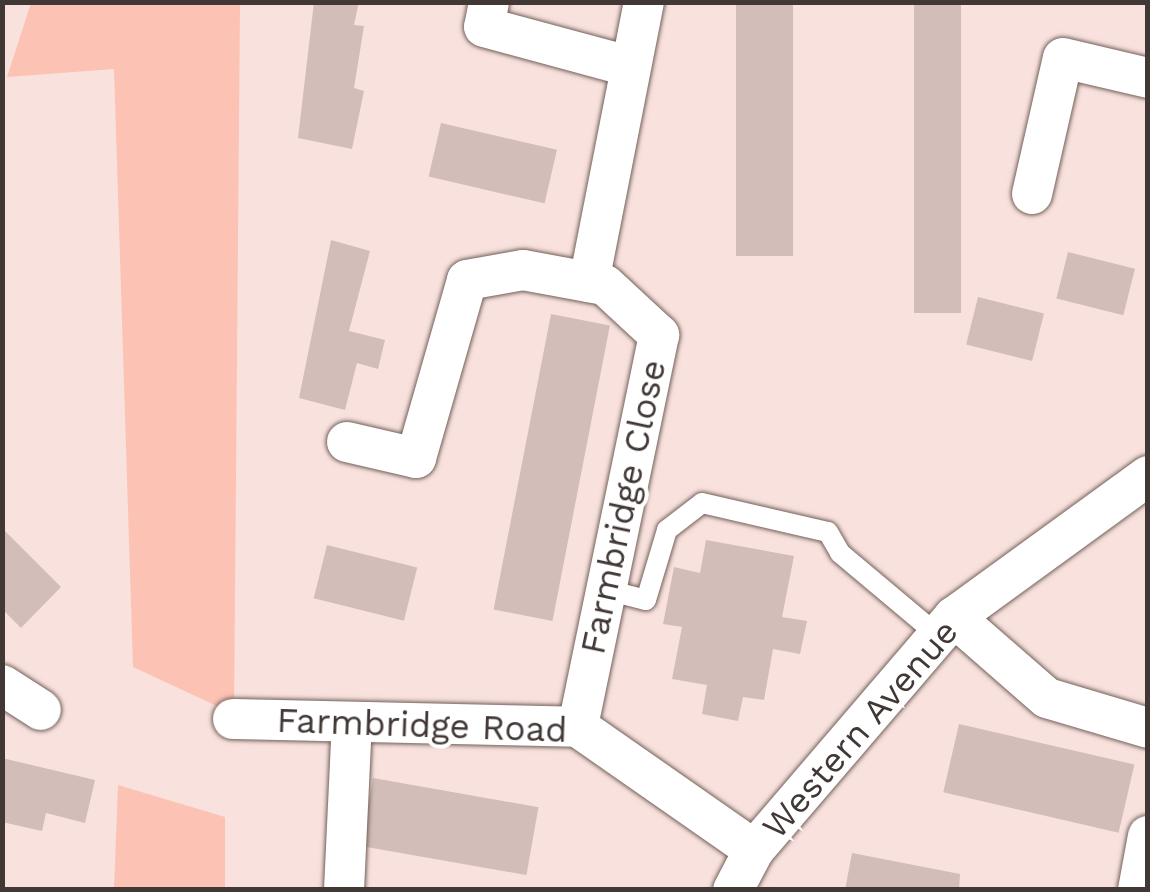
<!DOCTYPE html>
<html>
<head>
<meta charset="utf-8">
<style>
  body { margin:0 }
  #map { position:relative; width:1150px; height:892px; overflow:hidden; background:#f9e2dd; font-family:"Work Sans",sans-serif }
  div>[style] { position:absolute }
  .green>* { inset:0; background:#fcc2b4 }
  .building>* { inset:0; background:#d3bdb8; transform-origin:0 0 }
  .roads { filter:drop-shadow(0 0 2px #73605b) drop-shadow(0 0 2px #73605b) }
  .service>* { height:20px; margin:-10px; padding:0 10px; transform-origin:10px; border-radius:10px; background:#fff }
  .minor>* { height:40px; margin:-20px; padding:0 20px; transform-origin:20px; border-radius:20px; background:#fff }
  span { translate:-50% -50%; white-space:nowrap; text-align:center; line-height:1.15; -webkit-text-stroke:8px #fff; paint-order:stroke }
  .street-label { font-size:35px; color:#413836 }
  .frame { position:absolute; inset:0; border:5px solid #413836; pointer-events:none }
</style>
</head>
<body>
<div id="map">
  <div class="green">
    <div style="clip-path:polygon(31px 3px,240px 3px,234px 714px,133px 667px,114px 69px,7px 77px)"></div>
    <div style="clip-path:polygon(118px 785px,225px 817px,225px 889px,114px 889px)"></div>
  </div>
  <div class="building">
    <div style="clip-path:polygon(314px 2px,359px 2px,354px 25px,364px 26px,354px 88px,364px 91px,352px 149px,298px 138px)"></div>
    <div style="left:736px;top:2px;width:57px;height:254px"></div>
    <div style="left:914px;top:2px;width:47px;height:311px"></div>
    <div style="left:441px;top:123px;width:119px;height:55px;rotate:13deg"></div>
    <div style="clip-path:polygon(331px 240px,370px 251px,349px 331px,385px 340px,378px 369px,357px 363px,345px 410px,299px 398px)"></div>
    <div style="left:1068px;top:252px;width:69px;height:48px;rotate:14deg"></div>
    <div style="left:978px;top:297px;width:68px;height:49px;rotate:14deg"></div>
    <div style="left:551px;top:314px;width:60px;height:301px;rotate:11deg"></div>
    <div style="clip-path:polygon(2px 528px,61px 587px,21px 628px,2px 609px)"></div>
    <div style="clip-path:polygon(706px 540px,794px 556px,782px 617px,807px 621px,800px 654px,773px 649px,764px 700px,743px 697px,738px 721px,702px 714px,707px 685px,672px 679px,682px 627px,663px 624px,674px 567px,700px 573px)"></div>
    <div style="left:327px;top:545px;width:93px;height:55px;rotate:14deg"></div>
    <div style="left:959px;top:724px;width:180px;height:70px;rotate:13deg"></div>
    <div style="clip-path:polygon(2px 758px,95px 780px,85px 823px,46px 813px,42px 831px,2px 822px)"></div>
    <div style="left:373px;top:778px;width:168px;height:69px;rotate:10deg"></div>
    <div style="clip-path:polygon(852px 853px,960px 874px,959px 890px,845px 890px)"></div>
  </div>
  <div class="roads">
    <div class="service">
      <div style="left:607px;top:590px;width:40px;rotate:14.4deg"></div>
      <div style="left:646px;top:600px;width:73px;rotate:-73.3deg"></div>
      <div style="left:667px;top:530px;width:44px;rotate:-37.6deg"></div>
      <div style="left:702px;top:503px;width:129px;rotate:13deg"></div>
      <div style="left:828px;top:532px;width:24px;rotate:60deg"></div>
      <div style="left:840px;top:553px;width:129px;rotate:40deg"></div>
    </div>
    <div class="minor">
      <div style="left:489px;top:2px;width:25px;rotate:101deg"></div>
      <div style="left:484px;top:27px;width:150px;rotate:15.1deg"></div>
      <div style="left:1032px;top:194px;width:139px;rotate:-77.2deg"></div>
      <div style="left:1063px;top:58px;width:87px;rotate:13.2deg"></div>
      <div style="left:589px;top:282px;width:285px;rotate:-78.9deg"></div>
      <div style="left:347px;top:442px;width:71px;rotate:13.1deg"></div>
      <div style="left:416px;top:458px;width:185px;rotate:-74deg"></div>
      <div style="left:467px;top:280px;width:57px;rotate:-10.1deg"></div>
      <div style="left:523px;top:270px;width:83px;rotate:10.4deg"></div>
      <div style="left:605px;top:285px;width:74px;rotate:42.8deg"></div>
      <div style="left:659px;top:335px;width:400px;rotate:101.7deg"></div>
      <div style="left:954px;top:617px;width:123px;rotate:41.1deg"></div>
      <div style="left:1047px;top:698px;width:105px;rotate:16.5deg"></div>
      <div style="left:2px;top:685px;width:46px;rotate:32.7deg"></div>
      <div style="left:233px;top:719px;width:345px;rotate:1.3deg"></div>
      <div style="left:578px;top:727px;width:215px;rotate:34.9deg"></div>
      <div style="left:344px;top:890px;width:168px;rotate:-87.3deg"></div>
      <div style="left:733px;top:890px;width:45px;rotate:-62.3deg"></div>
      <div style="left:754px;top:850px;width:307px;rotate:-49.4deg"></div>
      <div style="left:954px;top:617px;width:240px;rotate:-36deg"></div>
      <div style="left:1138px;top:890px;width:55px;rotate:-79.5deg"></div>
    </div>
  </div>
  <div class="street-label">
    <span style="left:623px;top:507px;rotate:-78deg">Farmbridge Close</span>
    <span style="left:422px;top:725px;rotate:2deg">Farmbridge Road</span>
    <span style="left:860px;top:729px;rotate:-49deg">Western Avenue</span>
  </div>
  <div class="frame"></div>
</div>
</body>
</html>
